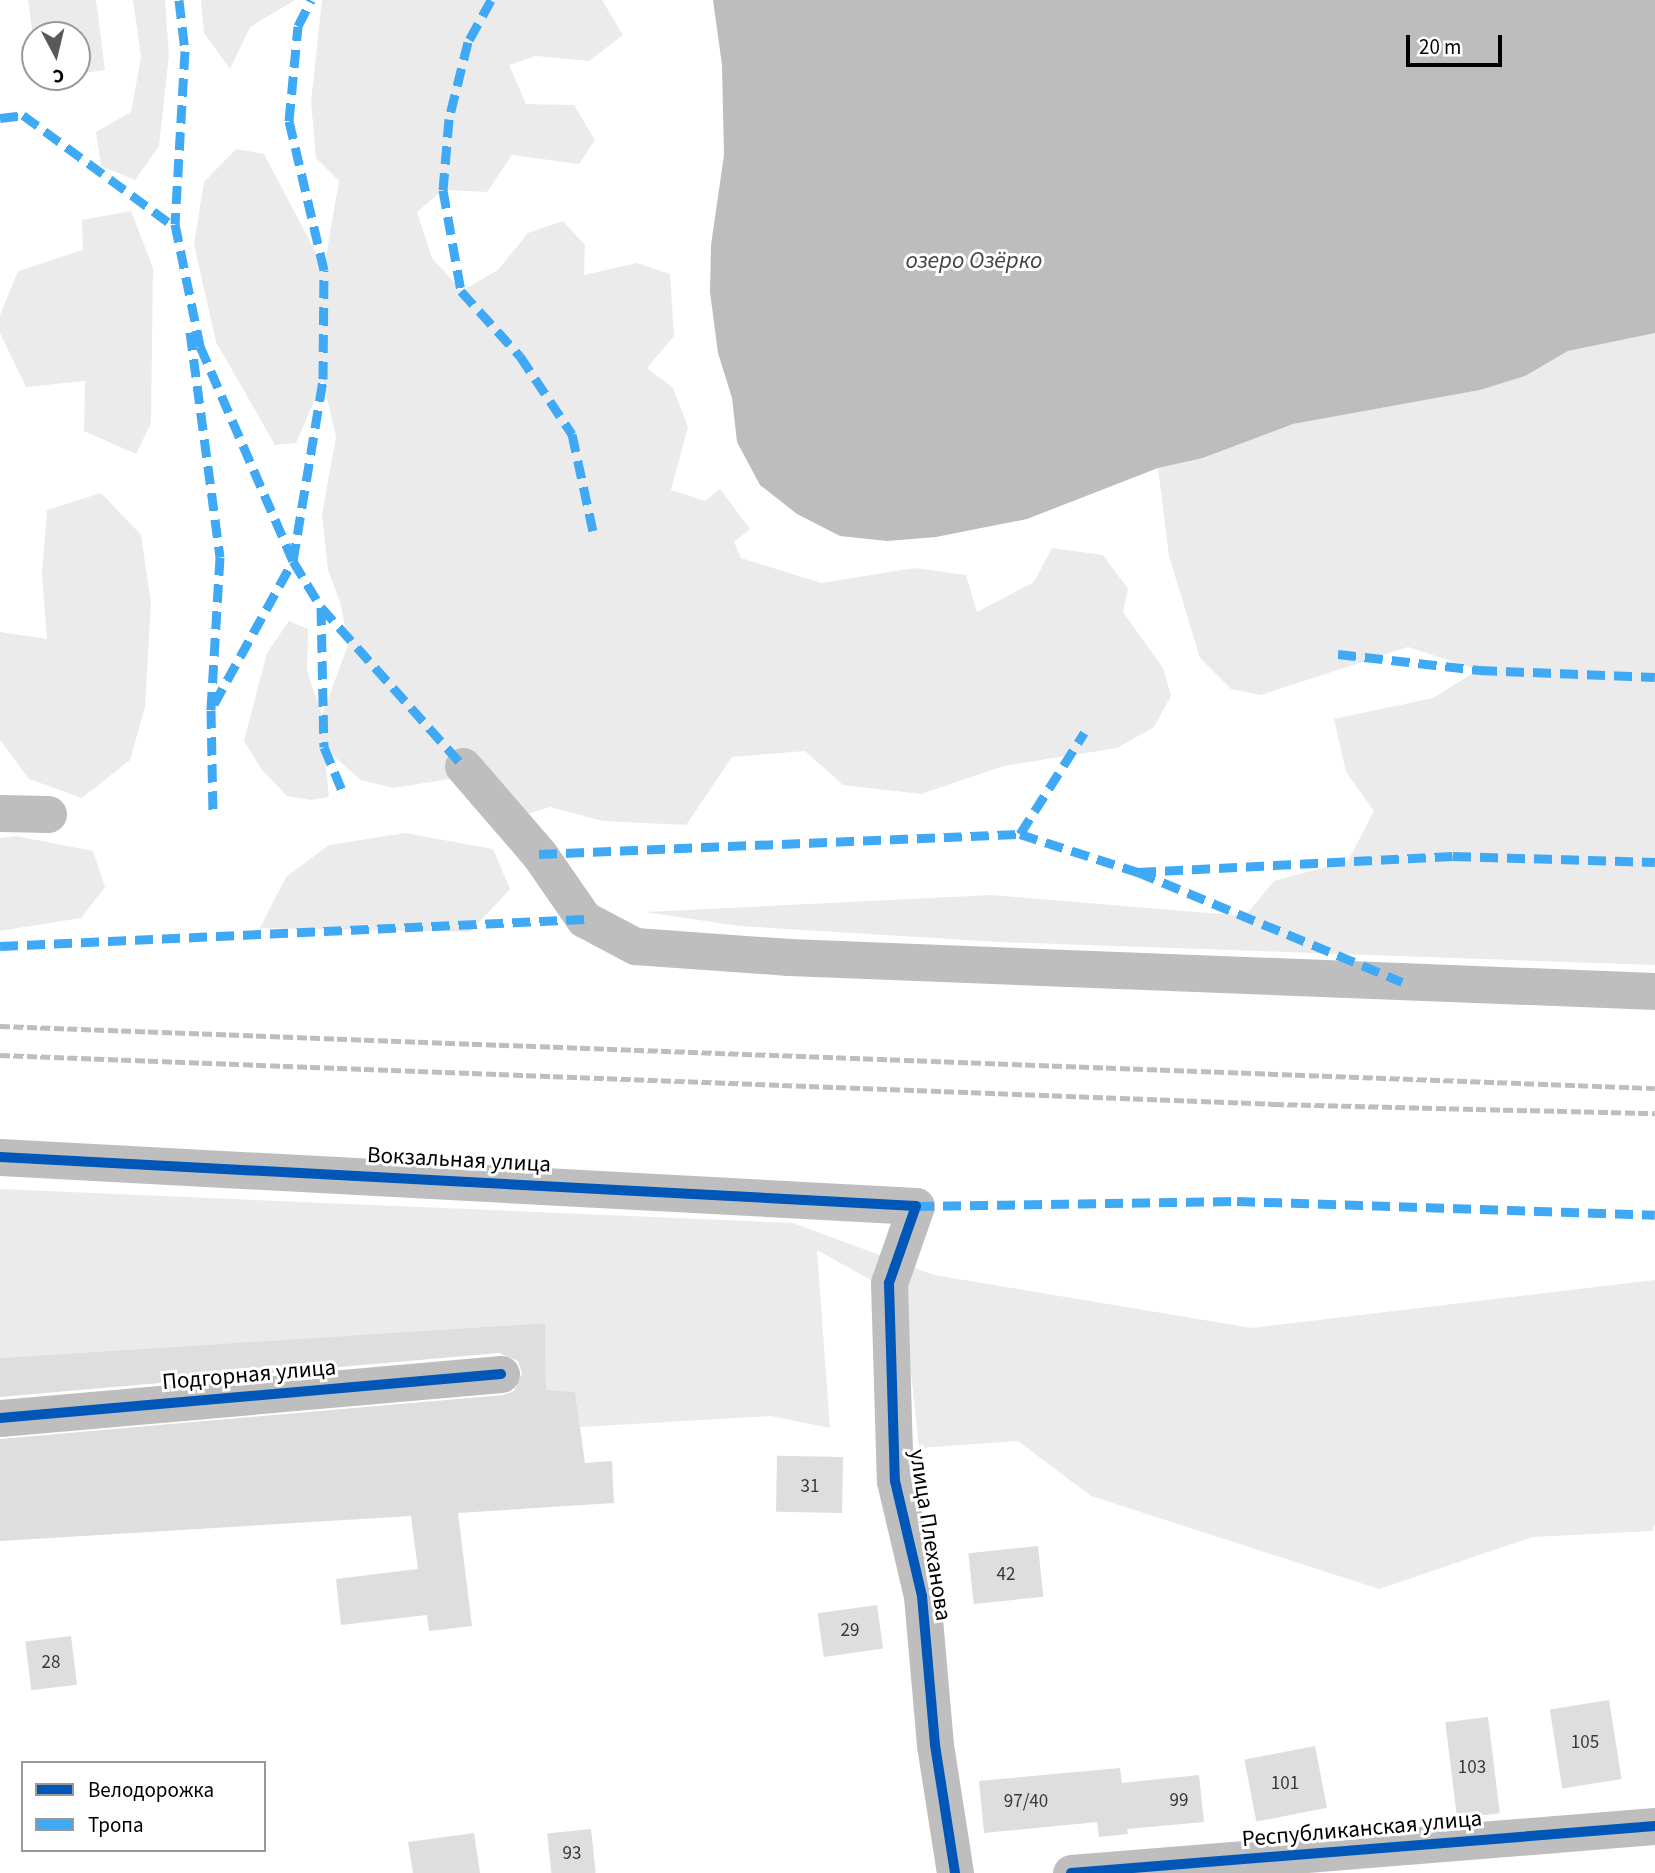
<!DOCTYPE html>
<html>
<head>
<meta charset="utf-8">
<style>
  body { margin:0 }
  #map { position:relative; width:1655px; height:1873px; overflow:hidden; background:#fff; font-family:"Source Sans 3",sans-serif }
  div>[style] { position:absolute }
  .green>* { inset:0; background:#ebebeb }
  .water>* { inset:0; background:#bdbdbd }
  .building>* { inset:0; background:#dedede; transform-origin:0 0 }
  .minor>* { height:37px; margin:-18.5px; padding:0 18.5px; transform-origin:18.5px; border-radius:18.5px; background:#bebebe }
  .rail>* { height:5px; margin-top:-2.5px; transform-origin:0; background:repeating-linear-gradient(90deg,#bebebe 0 10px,transparent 0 13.5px) }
  .quiet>* { height:9px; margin-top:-4.5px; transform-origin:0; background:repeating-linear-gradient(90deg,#3fa9f5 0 18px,transparent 0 27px) }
  .cycleway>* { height:10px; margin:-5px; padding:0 5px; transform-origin:5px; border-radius:5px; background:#0057b8 }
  span { translate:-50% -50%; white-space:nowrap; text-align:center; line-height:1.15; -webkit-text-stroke:6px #fff; paint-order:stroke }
  .number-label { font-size:19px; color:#383838 }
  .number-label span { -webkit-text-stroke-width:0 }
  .street-label { font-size:23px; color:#000 }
  .water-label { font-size:24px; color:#424242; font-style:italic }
  .legend { position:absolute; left:21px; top:1761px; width:245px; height:91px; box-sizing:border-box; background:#fff; border:2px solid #999; margin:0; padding:9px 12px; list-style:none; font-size:21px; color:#000 }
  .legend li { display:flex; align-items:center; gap:14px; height:35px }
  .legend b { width:35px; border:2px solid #999 }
  .north { position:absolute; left:21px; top:21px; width:70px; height:70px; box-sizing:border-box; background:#fff; border:2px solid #999; border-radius:50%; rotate:173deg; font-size:19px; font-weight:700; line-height:28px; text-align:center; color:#000 }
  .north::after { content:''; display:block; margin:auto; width:24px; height:32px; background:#595959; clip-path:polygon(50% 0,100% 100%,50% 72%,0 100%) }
  .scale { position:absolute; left:1406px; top:35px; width:96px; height:32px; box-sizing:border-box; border:4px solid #000; border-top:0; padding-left:9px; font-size:21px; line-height:24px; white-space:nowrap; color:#000; -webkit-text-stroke:5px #fff; paint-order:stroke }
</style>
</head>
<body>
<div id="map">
  <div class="green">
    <div style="clip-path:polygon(28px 0,96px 0,105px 70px,77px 74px,77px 35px,35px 35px,35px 52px)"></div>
    <div style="clip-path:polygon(133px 0,165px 0,169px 54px,159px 146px,135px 180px,101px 166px,96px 132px,131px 112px,141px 57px)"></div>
    <div style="clip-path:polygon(201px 0,295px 0,250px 27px,230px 69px,204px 33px)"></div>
    <div style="clip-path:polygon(322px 0,602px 0,623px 35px,589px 61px,536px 56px,509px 65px,526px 104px,574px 105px,595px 140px,579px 164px,512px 155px,487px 192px,443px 190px,417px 212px,432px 258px,462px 291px,498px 270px,528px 233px,563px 221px,585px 245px,584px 275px,637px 263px,670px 274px,674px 336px,647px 368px,673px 388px,688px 427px,671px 490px,705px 501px,720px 489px,750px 529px,734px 542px,741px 558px,821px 583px,915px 568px,966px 575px,977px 612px,1034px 582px,1052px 548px,1103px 555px,1128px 589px,1123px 612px,1163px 668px,1171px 696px,1154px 727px,1117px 748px,1004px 766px,921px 794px,843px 785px,805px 751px,732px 757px,686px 825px,603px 821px,550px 807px,524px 815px,467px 776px,394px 788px,361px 780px,324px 748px,329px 797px,310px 800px,287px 796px,262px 770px,244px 741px,267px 653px,289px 621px,308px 629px,307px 671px,322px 715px,348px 645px,341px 605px,328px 570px,322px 514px,336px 437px,323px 380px,296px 443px,275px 445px,216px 342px,194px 244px,204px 182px,236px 149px,264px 154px,324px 268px,339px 181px,316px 158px,311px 102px)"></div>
    <div style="clip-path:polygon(131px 211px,153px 268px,151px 423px,136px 454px,84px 431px,85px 381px,26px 387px,0 333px,0 315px,18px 271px,83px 250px,82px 220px)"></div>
    <div style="clip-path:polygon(1655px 333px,1655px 965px,999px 942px,739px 926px,645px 912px,992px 895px,1245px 916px,1274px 881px,1348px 861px,1374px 811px,1346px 772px,1334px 719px,1433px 698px,1478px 670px,1408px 647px,1261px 695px,1231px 689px,1200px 658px,1169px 556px,1158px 468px,1204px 458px,1293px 424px,1480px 390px,1525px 376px,1568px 351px)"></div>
    <div style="clip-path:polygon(101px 493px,141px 535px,151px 603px,145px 707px,130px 760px,82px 798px,29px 779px,0 740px,0 632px,47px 639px,42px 575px,47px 510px)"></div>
    <div style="clip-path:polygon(405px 833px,493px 849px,510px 889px,470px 932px,260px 928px,286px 877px,329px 845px)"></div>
    <div style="clip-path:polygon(16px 836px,93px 851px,105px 887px,81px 918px,0 931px,0 838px)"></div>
    <div style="clip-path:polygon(0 1189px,793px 1223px,934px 1275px,1252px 1328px,1655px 1280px,1655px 1524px,1652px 1531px,1533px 1537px,1379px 1589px,1091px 1496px,1018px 1441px,919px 1448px,903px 1298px,817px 1250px,830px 1428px,771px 1416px,580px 1427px,575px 1392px,546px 1390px,545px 1323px,0 1358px)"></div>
  </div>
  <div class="water">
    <div style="clip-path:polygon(713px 0,1655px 0,1655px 333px,1568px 351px,1525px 376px,1480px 390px,1293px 424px,1203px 458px,1158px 468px,1027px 519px,936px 537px,887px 541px,840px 536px,797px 514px,760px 485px,737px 442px,732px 398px,718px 353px,710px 292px,711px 245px,724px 155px,722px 65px)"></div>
  </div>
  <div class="building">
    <div style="clip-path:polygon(545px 1323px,546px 1390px,575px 1392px,585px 1463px,612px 1461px,614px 1503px,458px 1513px,472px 1626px,429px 1631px,427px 1615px,341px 1625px,336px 1579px,418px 1569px,411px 1516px,0 1541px,0 1439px,503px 1395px,514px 1391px,522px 1373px,518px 1361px,499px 1353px,0 1397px,0 1358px)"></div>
    <div style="left:843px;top:1457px;width:56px;height:66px;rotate:91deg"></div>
    <div style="left:1038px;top:1546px;width:51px;height:70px;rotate:84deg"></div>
    <div style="left:877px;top:1605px;width:44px;height:60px;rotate:82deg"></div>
    <div style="left:71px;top:1636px;width:49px;height:46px;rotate:83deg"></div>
    <div style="left:1609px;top:1700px;width:80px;height:60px;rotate:81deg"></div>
    <div style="left:1488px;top:1717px;width:97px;height:43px;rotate:83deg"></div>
    <div style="left:1315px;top:1746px;width:63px;height:72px;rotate:79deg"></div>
    <div style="clip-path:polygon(1120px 1768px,1122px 1783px,1199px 1775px,1204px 1822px,1127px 1829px,1128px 1834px,1099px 1837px,1097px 1822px,984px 1833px,979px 1781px)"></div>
    <div style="left:591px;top:1829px;width:44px;height:44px;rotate:84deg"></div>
    <div style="clip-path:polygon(474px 1833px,480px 1873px,413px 1873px,408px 1842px)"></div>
  </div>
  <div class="minor">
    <div style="left:463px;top:766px;width:116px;rotate:49.2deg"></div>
    <div style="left:539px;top:854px;width:79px;rotate:55.3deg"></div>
    <div style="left:584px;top:919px;width:58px;rotate:27.9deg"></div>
    <div style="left:635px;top:946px;width:154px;rotate:4.1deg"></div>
    <div style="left:789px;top:957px;width:867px;rotate:2.25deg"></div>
    <div style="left:0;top:813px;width:48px;rotate:1.2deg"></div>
    <div style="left:0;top:1157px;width:917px;rotate:3.06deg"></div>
    <div style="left:916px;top:1206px;width:82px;rotate:109.3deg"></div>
    <div style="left:889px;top:1283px;width:198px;rotate:88.3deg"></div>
    <div style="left:895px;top:1481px;width:118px;rotate:76.8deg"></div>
    <div style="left:922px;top:1596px;width:150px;rotate:85deg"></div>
    <div style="left:935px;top:1745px;width:130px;rotate:81.1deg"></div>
    <div style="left:0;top:1418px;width:503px;rotate:-5.02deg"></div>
    <div style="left:1071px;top:1873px;width:586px;rotate:-4.6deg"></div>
  </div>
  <div class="rail">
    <div style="left:0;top:1026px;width:1656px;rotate:2.15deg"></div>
    <div style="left:0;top:1055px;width:1275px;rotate:2.2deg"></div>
    <div style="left:1274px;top:1104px;width:381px;rotate:1.4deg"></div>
  </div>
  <div class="quiet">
    <div style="left:179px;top:0;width:51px;rotate:83.3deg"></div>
    <div style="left:185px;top:51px;width:173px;rotate:93.3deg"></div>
    <div style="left:175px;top:224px;width:125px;rotate:78.4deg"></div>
    <div style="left:200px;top:346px;width:234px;rotate:66.6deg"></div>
    <div style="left:293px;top:561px;width:54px;rotate:58.7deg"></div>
    <div style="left:321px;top:607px;width:140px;rotate:88.8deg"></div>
    <div style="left:324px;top:747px;width:52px;rotate:67.4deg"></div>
    <div style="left:491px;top:0;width:48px;rotate:118.7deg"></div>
    <div style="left:468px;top:42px;width:79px;rotate:103.9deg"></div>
    <div style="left:449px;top:119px;width:71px;rotate:94.8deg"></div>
    <div style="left:443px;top:190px;width:103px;rotate:79.9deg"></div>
    <div style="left:461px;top:291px;width:88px;rotate:47.8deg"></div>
    <div style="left:520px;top:356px;width:94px;rotate:56.3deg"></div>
    <div style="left:572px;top:434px;width:99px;rotate:77.8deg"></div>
    <div style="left:0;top:118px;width:23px;rotate:-7deg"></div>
    <div style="left:23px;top:115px;width:190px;rotate:36.4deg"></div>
    <div style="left:190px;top:332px;width:227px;rotate:82.4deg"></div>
    <div style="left:220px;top:557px;width:153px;rotate:93.4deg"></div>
    <div style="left:211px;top:710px;width:107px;rotate:88.9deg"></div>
    <div style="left:321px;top:607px;width:213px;rotate:48.2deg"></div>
    <div style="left:1338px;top:654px;width:142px;rotate:6.5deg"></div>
    <div style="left:1479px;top:670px;width:176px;rotate:2.3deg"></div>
    <div style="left:214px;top:704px;width:163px;rotate:-61.1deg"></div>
    <div style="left:293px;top:561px;width:184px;rotate:-80.6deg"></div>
    <div style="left:323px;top:379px;width:109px;rotate:-89.5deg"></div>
    <div style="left:324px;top:270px;width:153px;rotate:-103.2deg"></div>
    <div style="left:289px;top:121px;width:95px;rotate:-84.6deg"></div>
    <div style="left:298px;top:26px;width:29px;rotate:-63deg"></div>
    <div style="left:1020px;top:834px;width:124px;rotate:17.9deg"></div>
    <div style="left:1138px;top:872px;width:286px;rotate:22.6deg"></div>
    <div style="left:539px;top:854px;width:481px;rotate:-2.4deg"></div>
    <div style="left:1020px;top:834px;width:120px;rotate:-57.6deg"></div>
    <div style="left:1138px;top:872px;width:315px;rotate:-2.9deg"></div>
    <div style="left:1453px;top:856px;width:202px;rotate:1.7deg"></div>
    <div style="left:0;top:946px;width:585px;rotate:-2.65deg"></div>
    <div style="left:916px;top:1206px;width:321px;rotate:-0.9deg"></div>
    <div style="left:1237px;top:1201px;width:418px;rotate:1.9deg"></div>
  </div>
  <div class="cycleway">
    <div style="left:0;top:1157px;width:917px;rotate:3.06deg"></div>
    <div style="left:916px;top:1206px;width:82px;rotate:109.3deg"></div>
    <div style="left:889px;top:1283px;width:198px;rotate:88.3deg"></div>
    <div style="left:895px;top:1481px;width:118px;rotate:76.8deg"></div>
    <div style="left:922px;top:1596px;width:150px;rotate:85deg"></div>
    <div style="left:935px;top:1745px;width:130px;rotate:81.1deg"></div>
    <div style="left:0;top:1418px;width:503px;rotate:-5.02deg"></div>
    <div style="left:1071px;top:1873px;width:586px;rotate:-4.6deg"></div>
  </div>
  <div class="number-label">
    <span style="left:810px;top:1487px">31</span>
    <span style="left:1006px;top:1575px">42</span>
    <span style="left:850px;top:1631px">29</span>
    <span style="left:51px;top:1663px">28</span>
    <span style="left:1585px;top:1743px">105</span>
    <span style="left:1472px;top:1768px">103</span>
    <span style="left:1285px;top:1784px">101</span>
    <span style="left:1179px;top:1801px">99</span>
    <span style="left:1026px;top:1802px">97/40</span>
    <span style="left:572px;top:1854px">93</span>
  </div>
  <div class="street-label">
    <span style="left:459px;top:1160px;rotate:3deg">Вокзальная улица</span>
    <span style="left:249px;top:1375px;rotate:-5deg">Подгорная улица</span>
    <span style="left:930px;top:1535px;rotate:81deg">улица Плеханова</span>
    <span style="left:1362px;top:1829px;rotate:-5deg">Республиканская улица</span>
  </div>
  <div class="water-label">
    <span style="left:974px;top:261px">озеро Озёрко</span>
  </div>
  <ul class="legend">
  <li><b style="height:9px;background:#0057b8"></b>Велодорожка</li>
  <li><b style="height:9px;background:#3fa9f5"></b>Тропа</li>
  </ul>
  <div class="north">С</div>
  <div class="scale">20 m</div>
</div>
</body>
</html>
